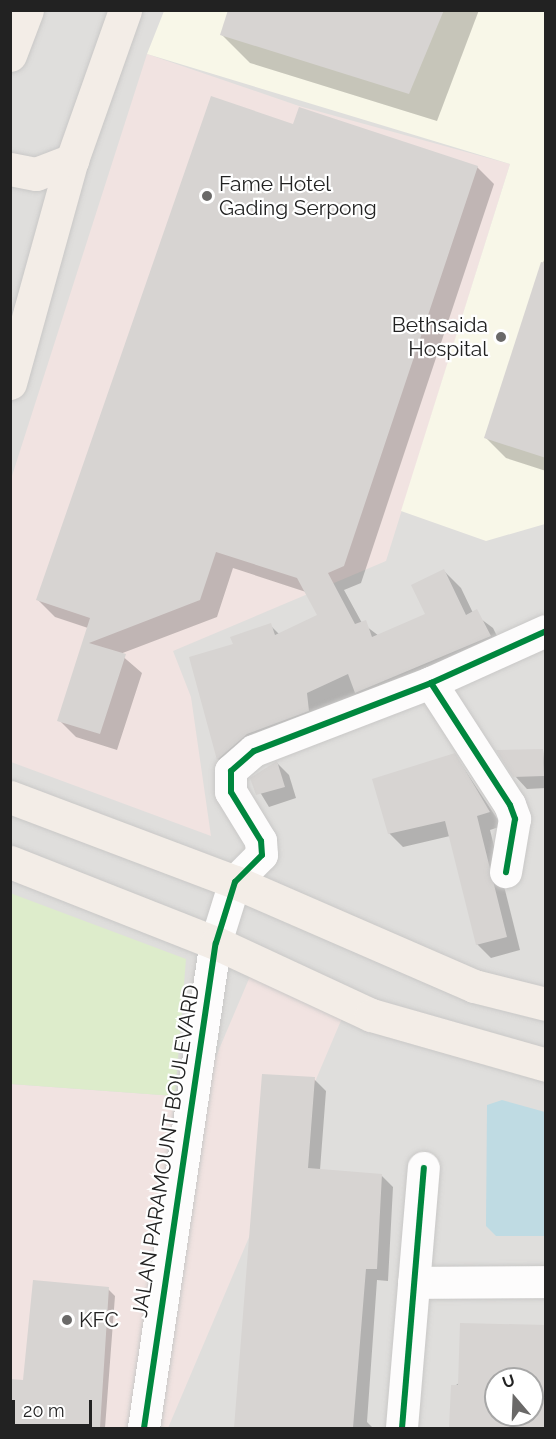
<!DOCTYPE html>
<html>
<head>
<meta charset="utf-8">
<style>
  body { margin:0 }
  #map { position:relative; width:556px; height:1439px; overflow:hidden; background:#f0eeeb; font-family:Raleway,sans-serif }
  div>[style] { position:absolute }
  .residential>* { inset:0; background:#dfdedc }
  .commercial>* { inset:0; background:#f1e3e1; transform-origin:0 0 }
  .education>* { inset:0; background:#f8f7e8 }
  .grass>* { inset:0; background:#ddeccb }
  .water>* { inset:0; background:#bfdbe3 }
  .shadow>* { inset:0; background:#0003 }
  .building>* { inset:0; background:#d7d4d2 }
  .roads { filter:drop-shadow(0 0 2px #c9c8c7) drop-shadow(0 0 2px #c9c8c7) }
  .street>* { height:32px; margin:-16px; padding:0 16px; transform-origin:16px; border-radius:16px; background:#fdfcfc }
  .primary>* { height:33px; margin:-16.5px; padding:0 16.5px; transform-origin:16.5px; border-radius:16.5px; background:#f3ede7 }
  .cycleway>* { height:6px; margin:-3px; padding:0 3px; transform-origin:3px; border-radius:3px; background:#00873e }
  .dots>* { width:16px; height:16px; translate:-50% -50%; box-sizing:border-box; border:3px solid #fff; border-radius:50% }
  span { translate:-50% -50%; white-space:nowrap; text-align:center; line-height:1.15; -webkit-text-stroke:4.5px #fff; paint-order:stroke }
  .poi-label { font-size:21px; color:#222 }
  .left { translate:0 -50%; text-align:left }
  .right { translate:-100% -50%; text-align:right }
  .street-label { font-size:21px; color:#222 }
  .frame { position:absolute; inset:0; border:12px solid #222; pointer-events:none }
  .north { position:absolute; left:484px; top:1367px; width:60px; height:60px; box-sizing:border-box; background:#fff; border:2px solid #a7a7a7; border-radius:50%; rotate:341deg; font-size:16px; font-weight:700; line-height:24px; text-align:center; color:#222 }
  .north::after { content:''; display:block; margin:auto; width:21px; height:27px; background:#6a6968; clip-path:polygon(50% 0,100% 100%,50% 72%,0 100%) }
  .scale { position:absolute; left:12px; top:1400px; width:80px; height:27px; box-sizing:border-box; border:3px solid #222; border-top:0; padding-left:8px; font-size:18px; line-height:21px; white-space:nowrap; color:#222; -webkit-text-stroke:4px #fff; paint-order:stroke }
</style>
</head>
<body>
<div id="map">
  <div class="residential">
    <div style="clip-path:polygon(evenodd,10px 11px,545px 11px,545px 1428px,11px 1428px,10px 11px,496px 1379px,532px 1379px,532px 1415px,496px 1415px,496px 1379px)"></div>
  </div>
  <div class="commercial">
    <div style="clip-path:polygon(147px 54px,299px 106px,510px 164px,386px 561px,173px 651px,191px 697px,211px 836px,11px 762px,11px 479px)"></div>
    <div style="left:251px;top:974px;width:101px;height:456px;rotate:23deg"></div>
    <div style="clip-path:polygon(10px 1084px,175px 1096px,145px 1428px,11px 1428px)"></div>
  </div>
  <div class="education">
    <div style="clip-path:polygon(164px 11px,545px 11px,545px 524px,486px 541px,401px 511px,510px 164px,147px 54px)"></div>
  </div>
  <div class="grass">
    <div style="clip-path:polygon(10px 893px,186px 959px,175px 1096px,11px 1084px)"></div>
  </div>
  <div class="water">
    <div style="clip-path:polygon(502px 1100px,545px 1112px,545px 1236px,496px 1236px,486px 1226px,487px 1105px)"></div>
  </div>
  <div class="shadow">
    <div style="clip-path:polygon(231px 10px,479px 10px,437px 121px,250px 63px,222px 35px)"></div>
    <div style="clip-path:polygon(294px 126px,477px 167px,494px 184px,361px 583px,344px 590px,362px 623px,379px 636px,427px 615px,444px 571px,461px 588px,473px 613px,493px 628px,506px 654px,373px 709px,358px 694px,324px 710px,235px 776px,218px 759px,191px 658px,235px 645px,270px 625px,279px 634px,319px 616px,306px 592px,233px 568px,217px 617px,120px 654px,142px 673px,117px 750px,76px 737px,59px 720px,88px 628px,55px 617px,38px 600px)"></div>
    <div style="clip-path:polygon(546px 254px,546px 471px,506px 458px,485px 437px)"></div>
    <div style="clip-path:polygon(543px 750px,546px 788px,527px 789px,515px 776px)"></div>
    <div style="clip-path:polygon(455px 755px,502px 826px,490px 830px,520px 950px,491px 958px,477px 944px,450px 836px,403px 847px,389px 833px)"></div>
    <div style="clip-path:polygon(277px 763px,289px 775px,296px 798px,269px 807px,252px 779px)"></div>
    <div style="clip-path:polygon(263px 1075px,314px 1079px,326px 1091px,320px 1170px,381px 1175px,393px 1187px,388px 1281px,377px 1280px,367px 1422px,373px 1428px,238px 1428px)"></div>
    <div style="clip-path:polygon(108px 1289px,115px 1296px,105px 1428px,10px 1428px,10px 1381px,24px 1382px)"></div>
    <div style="clip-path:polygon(evenodd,546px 1326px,546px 1428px,450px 1428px,453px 1387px,546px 1326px,496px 1379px,532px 1379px,532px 1415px,496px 1415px,496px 1379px)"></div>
  </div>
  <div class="building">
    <div style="clip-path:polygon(228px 10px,444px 10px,409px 94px,220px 35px)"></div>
    <div style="clip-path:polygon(211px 96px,293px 124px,299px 107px,478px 166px,344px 566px,328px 573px,355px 624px,366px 620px,372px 637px,425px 614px,411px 585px,444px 569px,466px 615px,477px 609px,491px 636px,355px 693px,348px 674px,307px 693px,309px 711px,247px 734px,217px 760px,189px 657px,233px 644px,230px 637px,271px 623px,275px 635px,317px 615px,297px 578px,216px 552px,200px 600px,89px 643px,126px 654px,100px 734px,57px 721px,90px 618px,36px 600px)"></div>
    <div style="clip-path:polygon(541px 262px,546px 263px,546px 458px,484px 438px)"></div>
    <div style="clip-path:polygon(543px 749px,544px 776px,513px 777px,496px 750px)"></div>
    <div style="clip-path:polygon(455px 753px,490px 812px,477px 816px,507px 937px,476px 945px,445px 821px,388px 834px,372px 779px)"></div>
    <div style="clip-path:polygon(277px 761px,285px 787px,256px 795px,250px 778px)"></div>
    <div style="clip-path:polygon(262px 1074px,315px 1077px,308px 1168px,382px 1174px,377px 1269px,366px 1269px,353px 1428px,234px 1428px)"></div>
    <div style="clip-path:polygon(33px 1280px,109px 1287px,100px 1428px,10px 1428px,10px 1379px,23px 1380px)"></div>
    <div style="clip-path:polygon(evenodd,460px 1323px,546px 1325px,546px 1428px,449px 1428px,451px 1385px,458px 1385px,460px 1323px,496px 1379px,532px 1379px,532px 1415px,496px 1415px,496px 1379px)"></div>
  </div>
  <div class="roads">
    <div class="street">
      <div style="left:431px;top:683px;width:145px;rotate:57.1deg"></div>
      <div style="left:510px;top:805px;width:15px;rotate:70deg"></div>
      <div style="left:515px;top:819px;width:54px;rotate:99.6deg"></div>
      <div style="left:414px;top:1283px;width:132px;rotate:-0.4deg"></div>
      <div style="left:144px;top:1428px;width:490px;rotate:-81.6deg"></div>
      <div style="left:216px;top:943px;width:64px;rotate:-72.7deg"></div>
      <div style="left:235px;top:882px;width:38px;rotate:-45deg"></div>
      <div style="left:262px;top:855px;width:14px;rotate:-94deg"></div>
      <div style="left:261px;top:841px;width:57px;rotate:-121.5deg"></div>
      <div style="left:231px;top:792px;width:21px;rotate:-90deg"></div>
      <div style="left:231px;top:771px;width:30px;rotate:-41deg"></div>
      <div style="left:254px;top:751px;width:190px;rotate:-21deg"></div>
      <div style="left:431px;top:683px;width:126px;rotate:-24.3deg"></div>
      <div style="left:402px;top:1428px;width:261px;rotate:-85.2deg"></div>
    </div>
    <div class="primary">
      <div style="left:10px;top:55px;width:48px;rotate:-69.3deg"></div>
      <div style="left:10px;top:169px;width:26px;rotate:11deg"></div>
      <div style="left:36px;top:174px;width:39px;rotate:-21deg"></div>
      <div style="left:10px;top:383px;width:231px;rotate:-74.5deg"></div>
      <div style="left:72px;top:160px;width:159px;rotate:-70.5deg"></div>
      <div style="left:10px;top:797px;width:241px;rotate:20.7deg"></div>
      <div style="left:235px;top:882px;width:261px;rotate:23.5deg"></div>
      <div style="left:474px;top:986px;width:74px;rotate:14deg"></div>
      <div style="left:10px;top:862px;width:221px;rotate:21.5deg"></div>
      <div style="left:216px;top:943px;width:171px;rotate:24.9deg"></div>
      <div style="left:371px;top:1015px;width:182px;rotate:15.9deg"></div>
    </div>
  </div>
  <div class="cycleway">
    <div style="left:431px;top:683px;width:145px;rotate:57.1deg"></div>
    <div style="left:510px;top:805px;width:15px;rotate:70deg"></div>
    <div style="left:515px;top:819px;width:54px;rotate:99.6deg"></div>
    <div style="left:144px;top:1428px;width:490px;rotate:-81.6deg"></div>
    <div style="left:216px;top:943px;width:64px;rotate:-72.7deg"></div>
    <div style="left:235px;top:882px;width:38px;rotate:-45deg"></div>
    <div style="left:262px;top:855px;width:14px;rotate:-94deg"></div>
    <div style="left:261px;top:841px;width:57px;rotate:-121.5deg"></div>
    <div style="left:231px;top:792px;width:21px;rotate:-90deg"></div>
    <div style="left:231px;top:771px;width:30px;rotate:-41deg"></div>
    <div style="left:254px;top:751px;width:190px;rotate:-21deg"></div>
    <div style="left:431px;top:683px;width:126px;rotate:-24.3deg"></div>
    <div style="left:402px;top:1428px;width:261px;rotate:-85.2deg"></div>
  </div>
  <div class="dots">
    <div style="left:207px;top:196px;background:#6a6968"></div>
    <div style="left:501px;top:337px;background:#6a6968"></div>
    <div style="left:67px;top:1320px;background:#6a6968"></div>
  </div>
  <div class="poi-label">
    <span class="left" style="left:219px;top:196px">Fame Hotel<br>Gading Serpong</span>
    <span class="right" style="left:488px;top:337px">Bethsaida<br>Hospital</span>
    <span class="left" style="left:79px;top:1320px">KFC</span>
  </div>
  <div class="street-label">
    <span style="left:166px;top:1151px;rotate:-81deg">JALAN PARAMOUNT BOULEVARD</span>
  </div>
  <div class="frame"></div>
  <div class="north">U</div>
  <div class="scale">20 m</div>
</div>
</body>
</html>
